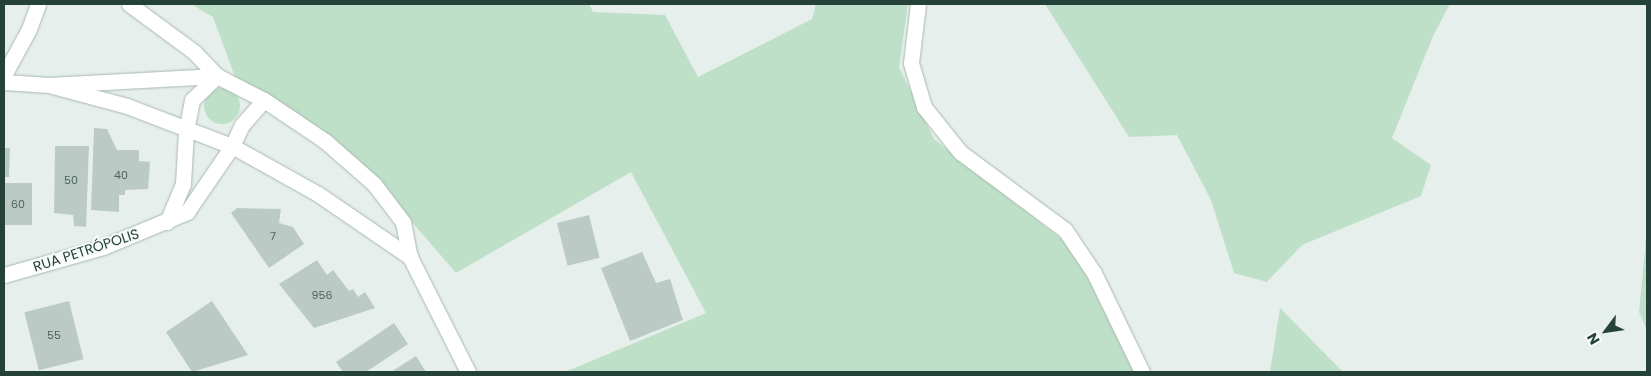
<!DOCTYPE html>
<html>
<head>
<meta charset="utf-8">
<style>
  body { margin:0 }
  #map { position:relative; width:1651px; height:376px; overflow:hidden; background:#e6efeb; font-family:Poppins,sans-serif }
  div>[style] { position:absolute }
  .green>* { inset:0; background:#bfe0c8 }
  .round { border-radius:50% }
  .building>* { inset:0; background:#bbcac4; transform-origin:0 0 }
  .roads { filter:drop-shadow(0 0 1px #a8b8b2) drop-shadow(0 0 1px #a8b8b2) }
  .minor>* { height:15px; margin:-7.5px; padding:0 7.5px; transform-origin:7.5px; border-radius:7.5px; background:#fff }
  .tertiary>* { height:15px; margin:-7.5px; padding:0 7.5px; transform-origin:7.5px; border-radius:7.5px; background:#fff }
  span { translate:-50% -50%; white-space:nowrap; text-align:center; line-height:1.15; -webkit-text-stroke:4px #f7fbf9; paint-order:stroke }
  .number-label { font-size:11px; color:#4a645c }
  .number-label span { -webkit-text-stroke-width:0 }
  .street-label { font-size:14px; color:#24423a }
  .frame { position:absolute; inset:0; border:5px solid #24423a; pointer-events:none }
  .north { position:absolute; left:1581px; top:306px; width:50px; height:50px; -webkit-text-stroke:4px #f7fbf9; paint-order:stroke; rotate:239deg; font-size:14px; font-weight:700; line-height:20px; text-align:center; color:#24423a }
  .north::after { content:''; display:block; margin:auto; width:18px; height:22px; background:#24423a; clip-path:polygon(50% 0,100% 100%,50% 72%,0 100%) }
</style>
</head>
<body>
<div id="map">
  <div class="green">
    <div style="clip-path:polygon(191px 4px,589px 4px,593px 12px,665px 15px,698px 77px,812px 19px,816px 4px,908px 4px,899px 67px,934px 139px,1065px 242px,1146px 372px,565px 372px,706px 313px,631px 172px,456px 273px,380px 185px,239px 88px,213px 17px)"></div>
    <div style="clip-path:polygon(1045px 4px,1450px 4px,1433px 36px,1392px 138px,1431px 165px,1421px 196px,1302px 245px,1267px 282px,1234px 273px,1211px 200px,1177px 135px,1129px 137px)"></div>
    <div class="round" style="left:204px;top:88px;width:36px;height:36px"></div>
    <div style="clip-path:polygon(1647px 229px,1647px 330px,1639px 312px)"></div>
    <div style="clip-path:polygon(1280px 308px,1343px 372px,1270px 372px)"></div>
  </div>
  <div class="building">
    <div style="clip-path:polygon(94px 128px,107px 129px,117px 150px,139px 150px,139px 161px,150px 162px,148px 189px,125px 190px,125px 195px,119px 195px,119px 212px,91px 210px)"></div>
    <div style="clip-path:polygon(55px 146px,89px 146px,86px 227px,74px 226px,73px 215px,54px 213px)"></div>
    <div style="clip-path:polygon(4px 148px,10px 148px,9px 177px,4px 177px)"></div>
    <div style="left:4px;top:183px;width:28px;height:42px"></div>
    <div style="clip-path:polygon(237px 208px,281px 209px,279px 223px,293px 227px,304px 244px,269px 268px,231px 213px)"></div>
    <div style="left:589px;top:215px;width:44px;height:33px;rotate:76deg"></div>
    <div style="clip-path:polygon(642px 252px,656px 283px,670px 279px,683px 320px,630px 341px,601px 268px)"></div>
    <div style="clip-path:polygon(317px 260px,327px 275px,333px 270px,349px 291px,353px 289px,358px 297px,365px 292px,375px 308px,314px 328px,279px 284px)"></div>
    <div style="left:69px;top:301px;width:60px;height:46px;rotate:76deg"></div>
    <div style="clip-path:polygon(212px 301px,248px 355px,192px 372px,166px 332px)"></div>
    <div style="clip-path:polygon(394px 323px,408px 344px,366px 372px,343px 372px,336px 362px)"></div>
    <div style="clip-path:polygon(416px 356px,426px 372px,391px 372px)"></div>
  </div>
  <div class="roads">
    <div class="minor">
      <div style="left:129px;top:4px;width:81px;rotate:36.4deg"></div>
      <div style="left:194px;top:52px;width:33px;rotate:46deg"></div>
      <div style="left:918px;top:4px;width:59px;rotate:96.8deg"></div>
      <div style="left:911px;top:63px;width:46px;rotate:73.5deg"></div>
      <div style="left:924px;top:107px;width:58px;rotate:51.3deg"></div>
      <div style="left:960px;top:152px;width:131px;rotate:36.6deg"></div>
      <div style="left:1065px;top:230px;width:52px;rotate:56deg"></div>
      <div style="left:1094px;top:273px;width:110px;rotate:64.1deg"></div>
      <div style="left:4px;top:75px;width:52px;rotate:-61.5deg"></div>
      <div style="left:29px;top:29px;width:27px;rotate:-70deg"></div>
      <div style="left:167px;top:222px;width:41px;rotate:-67.2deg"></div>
      <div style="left:183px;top:184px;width:53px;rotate:-86.8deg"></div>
      <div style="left:4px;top:275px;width:103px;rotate:-15.8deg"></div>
      <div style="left:103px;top:247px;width:91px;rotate:-22.6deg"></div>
      <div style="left:187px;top:212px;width:80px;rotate:-55.7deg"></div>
    </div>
    <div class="tertiary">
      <div style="left:217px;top:76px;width:53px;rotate:27.1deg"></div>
      <div style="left:264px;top:100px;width:73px;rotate:33.9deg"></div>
      <div style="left:325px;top:141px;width:65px;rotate:41.3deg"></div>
      <div style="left:374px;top:184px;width:48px;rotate:52.7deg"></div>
      <div style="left:403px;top:222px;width:36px;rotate:79deg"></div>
      <div style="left:410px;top:257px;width:129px;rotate:63.2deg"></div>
      <div style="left:4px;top:82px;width:45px;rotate:3.8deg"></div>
      <div style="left:49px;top:85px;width:168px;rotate:-3.1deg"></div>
      <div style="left:49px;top:85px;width:81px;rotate:15.1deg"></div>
      <div style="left:127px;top:106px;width:112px;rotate:20.9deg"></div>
      <div style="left:232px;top:146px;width:98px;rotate:29.2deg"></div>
      <div style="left:318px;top:194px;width:112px;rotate:34.4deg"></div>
      <div style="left:186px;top:131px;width:32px;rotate:-79deg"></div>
      <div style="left:192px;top:100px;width:35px;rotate:-44deg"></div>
      <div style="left:232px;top:146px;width:23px;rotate:-65deg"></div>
      <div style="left:242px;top:125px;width:33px;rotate:-49deg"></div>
    </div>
  </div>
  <div class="number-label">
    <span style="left:121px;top:175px">40</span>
    <span style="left:71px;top:180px">50</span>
    <span style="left:18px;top:204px">60</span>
    <span style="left:273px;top:236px">7</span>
    <span style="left:322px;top:295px">956</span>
    <span style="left:54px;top:335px">55</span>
  </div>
  <div class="street-label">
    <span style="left:86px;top:250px;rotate:-18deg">RUA PETRÓPOLIS</span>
  </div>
  <div class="frame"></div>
  <div class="north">N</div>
</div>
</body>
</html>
